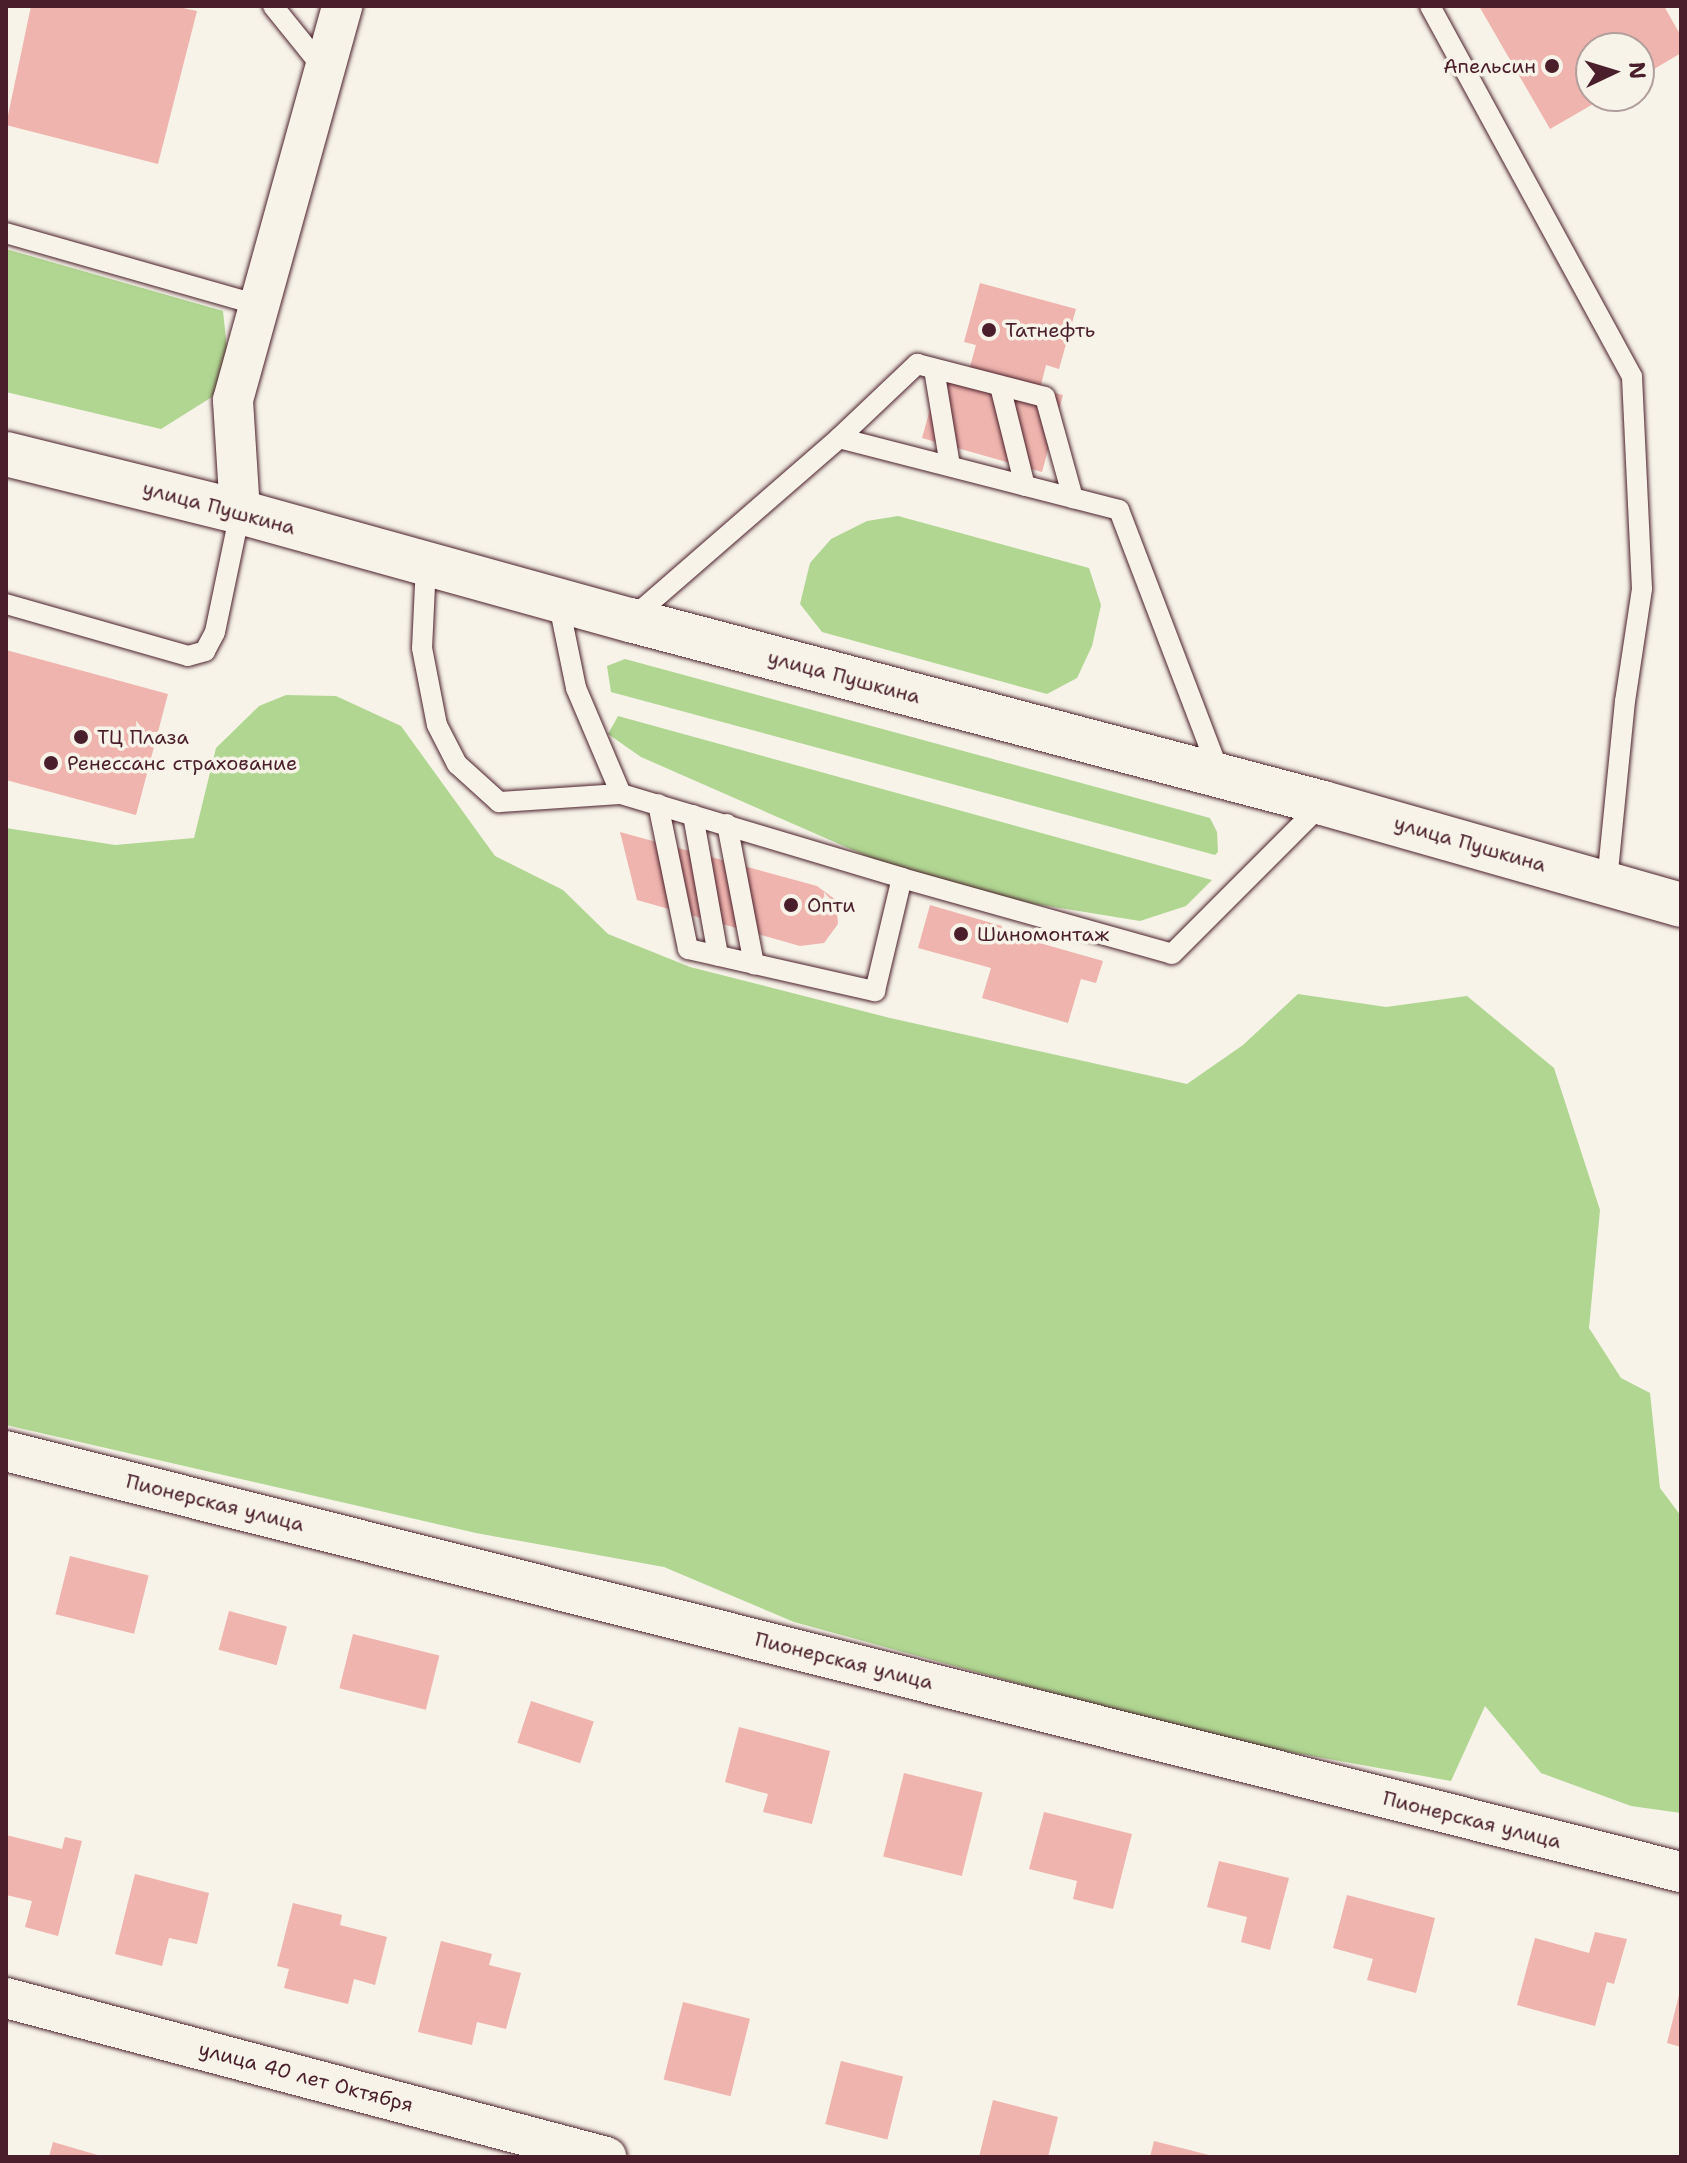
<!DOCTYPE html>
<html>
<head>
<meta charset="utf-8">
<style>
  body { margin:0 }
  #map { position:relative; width:1687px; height:2163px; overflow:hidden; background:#f7f3e8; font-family:"Shantell Sans",sans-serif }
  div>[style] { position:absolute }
  .green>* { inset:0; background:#b0d692 }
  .building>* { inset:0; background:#efb4ae; transform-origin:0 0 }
  .roads { filter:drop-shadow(0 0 2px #4a1f2b) drop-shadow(0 0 2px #4a1f2b) }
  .lane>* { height:20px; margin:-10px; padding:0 10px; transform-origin:10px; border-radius:10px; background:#f7f3e8 }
  .street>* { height:40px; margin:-20px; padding:0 20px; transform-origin:20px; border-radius:20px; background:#f7f3e8 }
  .secondary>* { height:44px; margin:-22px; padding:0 22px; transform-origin:22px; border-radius:22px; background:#f7f3e8 }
  .dots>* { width:22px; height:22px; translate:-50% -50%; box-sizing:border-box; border:4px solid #f7f3e8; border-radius:50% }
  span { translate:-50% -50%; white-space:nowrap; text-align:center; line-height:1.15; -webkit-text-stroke:7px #f7f3e8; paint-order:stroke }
  .poi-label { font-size:20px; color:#4a1f2b }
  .right { translate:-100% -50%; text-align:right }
  .left { translate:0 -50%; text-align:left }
  .street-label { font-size:20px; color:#4a1f2b }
  .frame { position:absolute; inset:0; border:8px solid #4a1f2b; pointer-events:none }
  .north { position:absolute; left:1575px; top:32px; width:80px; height:80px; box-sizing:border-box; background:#f7f3e8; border:2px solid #b29e9c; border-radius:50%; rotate:86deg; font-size:22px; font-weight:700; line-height:32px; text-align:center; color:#4a1f2b }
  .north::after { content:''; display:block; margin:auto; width:28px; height:36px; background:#4a1f2b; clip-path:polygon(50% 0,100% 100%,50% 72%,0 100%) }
</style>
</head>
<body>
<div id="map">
  <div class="green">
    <div style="clip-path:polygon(6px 249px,223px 311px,228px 358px,212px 397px,161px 429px,6px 392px)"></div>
    <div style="clip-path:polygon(898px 516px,1089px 568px,1101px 605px,1092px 646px,1077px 678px,1047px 694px,822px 632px,800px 604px,810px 563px,831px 539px,867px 521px)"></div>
    <div style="clip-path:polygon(625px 659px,1210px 818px,1217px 832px,1218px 852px,1215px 855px,611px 692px,607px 666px)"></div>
    <div style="clip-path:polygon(286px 695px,336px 696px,401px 726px,495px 856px,563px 890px,608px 934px,690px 967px,890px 1018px,1187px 1084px,1243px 1045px,1298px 994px,1386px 1007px,1467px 996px,1554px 1068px,1600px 1210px,1589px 1328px,1621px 1378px,1650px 1393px,1660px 1488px,1681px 1516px,1681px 1813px,1631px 1806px,1541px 1773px,1485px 1706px,1451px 1781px,1223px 1740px,794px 1622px,664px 1567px,476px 1533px,6px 1425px,6px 828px,115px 845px,194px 838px,216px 748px,259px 706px)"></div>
    <div style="clip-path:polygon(618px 716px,1212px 880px,1186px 906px,1140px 921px,1029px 903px,896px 869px,641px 757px,608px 734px)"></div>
  </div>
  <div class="building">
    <div style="clip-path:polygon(31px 6px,174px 6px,197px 11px,158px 164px,6px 125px)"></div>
    <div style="clip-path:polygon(1479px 6px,1664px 6px,1681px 36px,1681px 53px,1639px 78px,1639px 48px,1591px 48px,1591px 96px,1607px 96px,1550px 129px)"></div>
    <div style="clip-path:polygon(980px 283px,1076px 309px,1059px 369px,1046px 365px,1040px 389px,1063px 395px,1042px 472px,922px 438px,943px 363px,969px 370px,976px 345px,964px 342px)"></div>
    <div style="clip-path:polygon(6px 650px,168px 694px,136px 815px,6px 780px)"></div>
    <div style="clip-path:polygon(620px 832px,817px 886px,836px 900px,838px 924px,824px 943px,800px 946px,637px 900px)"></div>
    <div style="clip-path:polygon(930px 905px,1002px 926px,1001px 932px,1103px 961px,1096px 983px,1081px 979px,1068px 1023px,982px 998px,991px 968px,918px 948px)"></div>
    <div style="left:70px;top:1556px;width:81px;height:60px;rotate:14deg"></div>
    <div style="left:229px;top:1611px;width:60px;height:40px;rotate:15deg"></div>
    <div style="left:353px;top:1634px;width:89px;height:56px;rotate:14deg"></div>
    <div style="left:531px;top:1701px;width:66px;height:44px;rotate:18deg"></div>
    <div style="clip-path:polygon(739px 1727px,830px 1751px,812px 1824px,763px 1812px,768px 1794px,725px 1782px)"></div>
    <div style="left:904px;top:1773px;width:81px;height:86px;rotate:14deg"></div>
    <div style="clip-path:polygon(1044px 1812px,1132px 1834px,1113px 1909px,1073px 1899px,1077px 1881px,1029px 1869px)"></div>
    <div style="clip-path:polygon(6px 1835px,62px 1849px,65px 1837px,82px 1841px,58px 1936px,25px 1927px,32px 1901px,6px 1895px)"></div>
    <div style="clip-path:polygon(1219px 1861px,1289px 1878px,1270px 1950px,1241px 1942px,1247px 1917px,1207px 1907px)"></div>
    <div style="clip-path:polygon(135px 1874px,209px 1893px,197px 1944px,169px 1938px,162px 1966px,115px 1954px)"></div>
    <div style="clip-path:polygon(1347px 1895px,1435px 1918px,1416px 1993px,1367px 1980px,1373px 1959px,1333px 1948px)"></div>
    <div style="clip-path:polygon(293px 1903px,342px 1915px,340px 1925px,387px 1937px,375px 1985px,354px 1979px,348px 2004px,284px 1988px,289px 1969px,277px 1966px)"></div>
    <div style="clip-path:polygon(1595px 1932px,1627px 1939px,1614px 1984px,1607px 1982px,1595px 2026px,1517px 2005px,1535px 1938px,1589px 1953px)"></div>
    <div style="clip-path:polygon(441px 1941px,492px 1954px,489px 1965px,521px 1973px,506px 2029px,477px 2022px,472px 2045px,418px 2032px)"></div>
    <div style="clip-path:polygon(1680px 1991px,1681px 1991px,1681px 2047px,1667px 2043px)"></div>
    <div style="left:683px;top:2002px;width:69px;height:80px;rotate:14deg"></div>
    <div style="left:841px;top:2061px;width:64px;height:65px;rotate:14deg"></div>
    <div style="clip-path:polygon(993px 2100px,1058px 2117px,1048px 2157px,979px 2157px)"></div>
    <div style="clip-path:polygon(1154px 2141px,1213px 2156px,1213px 2157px,1150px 2157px)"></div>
    <div style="clip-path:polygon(53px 2142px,101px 2156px,100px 2157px,49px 2157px)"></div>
  </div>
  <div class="roads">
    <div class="lane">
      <div style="left:273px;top:6px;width:80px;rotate:51.1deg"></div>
      <div style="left:1430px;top:6px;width:422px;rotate:61.4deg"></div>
      <div style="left:1632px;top:377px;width:212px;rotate:87.3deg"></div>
      <div style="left:1642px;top:589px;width:113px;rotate:98.6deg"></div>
      <div style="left:1625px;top:701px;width:182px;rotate:95.7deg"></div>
      <div style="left:6px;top:233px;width:263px;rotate:15.9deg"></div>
      <div style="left:934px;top:369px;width:98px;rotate:80.6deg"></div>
      <div style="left:1000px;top:386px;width:103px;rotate:76deg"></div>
      <div style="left:839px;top:438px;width:289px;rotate:14.4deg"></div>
      <div style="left:1119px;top:510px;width:284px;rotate:69.1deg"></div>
      <div style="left:426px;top:564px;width:84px;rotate:92.7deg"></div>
      <div style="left:422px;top:648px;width:78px;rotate:79deg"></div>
      <div style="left:437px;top:725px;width:44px;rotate:62.9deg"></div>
      <div style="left:457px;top:764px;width:57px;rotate:42.1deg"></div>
      <div style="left:499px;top:802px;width:122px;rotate:-3.8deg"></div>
      <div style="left:558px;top:600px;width:90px;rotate:78.4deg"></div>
      <div style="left:576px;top:688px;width:115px;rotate:67deg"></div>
      <div style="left:621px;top:794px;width:293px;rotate:16.6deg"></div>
      <div style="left:902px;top:878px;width:280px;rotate:15.7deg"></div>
      <div style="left:1172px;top:954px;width:214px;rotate:-45deg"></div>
      <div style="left:6px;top:604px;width:189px;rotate:15.9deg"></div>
      <div style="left:188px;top:656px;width:18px;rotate:-16deg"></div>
      <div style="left:205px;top:651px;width:21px;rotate:-62deg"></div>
      <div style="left:215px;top:632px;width:123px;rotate:-78.2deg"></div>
      <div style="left:631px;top:619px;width:276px;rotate:-41deg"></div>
      <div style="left:839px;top:438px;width:108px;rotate:-43.5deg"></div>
      <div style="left:917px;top:364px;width:132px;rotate:14.5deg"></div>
      <div style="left:1045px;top:397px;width:105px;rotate:74.5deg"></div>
      <div style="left:658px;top:804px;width:148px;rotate:78.3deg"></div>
      <div style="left:688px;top:949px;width:192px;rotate:12.7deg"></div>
      <div style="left:875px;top:991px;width:116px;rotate:-76.6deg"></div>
      <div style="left:693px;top:815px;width:143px;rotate:79.9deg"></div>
      <div style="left:727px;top:824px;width:143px;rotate:79.1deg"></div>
    </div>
    <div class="street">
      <div style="left:240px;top:512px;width:112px;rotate:-93.6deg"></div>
      <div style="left:233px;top:400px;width:409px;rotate:-74.5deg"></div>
      <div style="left:6px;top:1451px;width:1727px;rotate:14.11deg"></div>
      <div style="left:6px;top:1998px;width:621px;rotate:14.84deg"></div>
    </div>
    <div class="secondary">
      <div style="left:6px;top:454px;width:241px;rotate:13.9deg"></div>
      <div style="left:240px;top:512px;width:405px;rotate:15.5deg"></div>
      <div style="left:630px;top:620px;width:717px;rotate:14.79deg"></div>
      <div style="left:1323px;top:803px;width:372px;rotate:15.9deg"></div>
    </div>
  </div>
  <div class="dots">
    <div style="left:1552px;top:66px;background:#4a1f2b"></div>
    <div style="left:989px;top:330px;background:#4a1f2b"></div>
    <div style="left:81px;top:737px;background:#4a1f2b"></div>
    <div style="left:51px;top:763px;background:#4a1f2b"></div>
    <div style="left:791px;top:905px;background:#4a1f2b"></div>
    <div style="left:961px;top:934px;background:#4a1f2b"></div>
  </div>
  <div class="poi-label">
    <span class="right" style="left:1536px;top:66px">Апельсин</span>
    <span class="left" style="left:1005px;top:330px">Татнефть</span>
    <span class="left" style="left:97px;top:737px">ТЦ Плаза</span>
    <span class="left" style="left:67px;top:763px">Ренессанс страхование</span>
    <span class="left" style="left:807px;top:905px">Опти</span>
    <span class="left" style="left:977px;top:934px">Шиномонтаж</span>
  </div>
  <div class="street-label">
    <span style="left:219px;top:508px;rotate:15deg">улица Пушкина</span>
    <span style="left:844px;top:677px;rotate:15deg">улица Пушкина</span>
    <span style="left:1470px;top:844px;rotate:16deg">улица Пушкина</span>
    <span style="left:215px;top:1503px;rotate:14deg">Пионерская улица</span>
    <span style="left:844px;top:1661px;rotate:14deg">Пионерская улица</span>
    <span style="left:1472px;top:1820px;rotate:14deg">Пионерская улица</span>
    <span style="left:306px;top:2077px;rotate:15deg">улица 40 лет Октября</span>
  </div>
  <div class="frame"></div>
  <div class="north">N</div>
</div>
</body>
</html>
